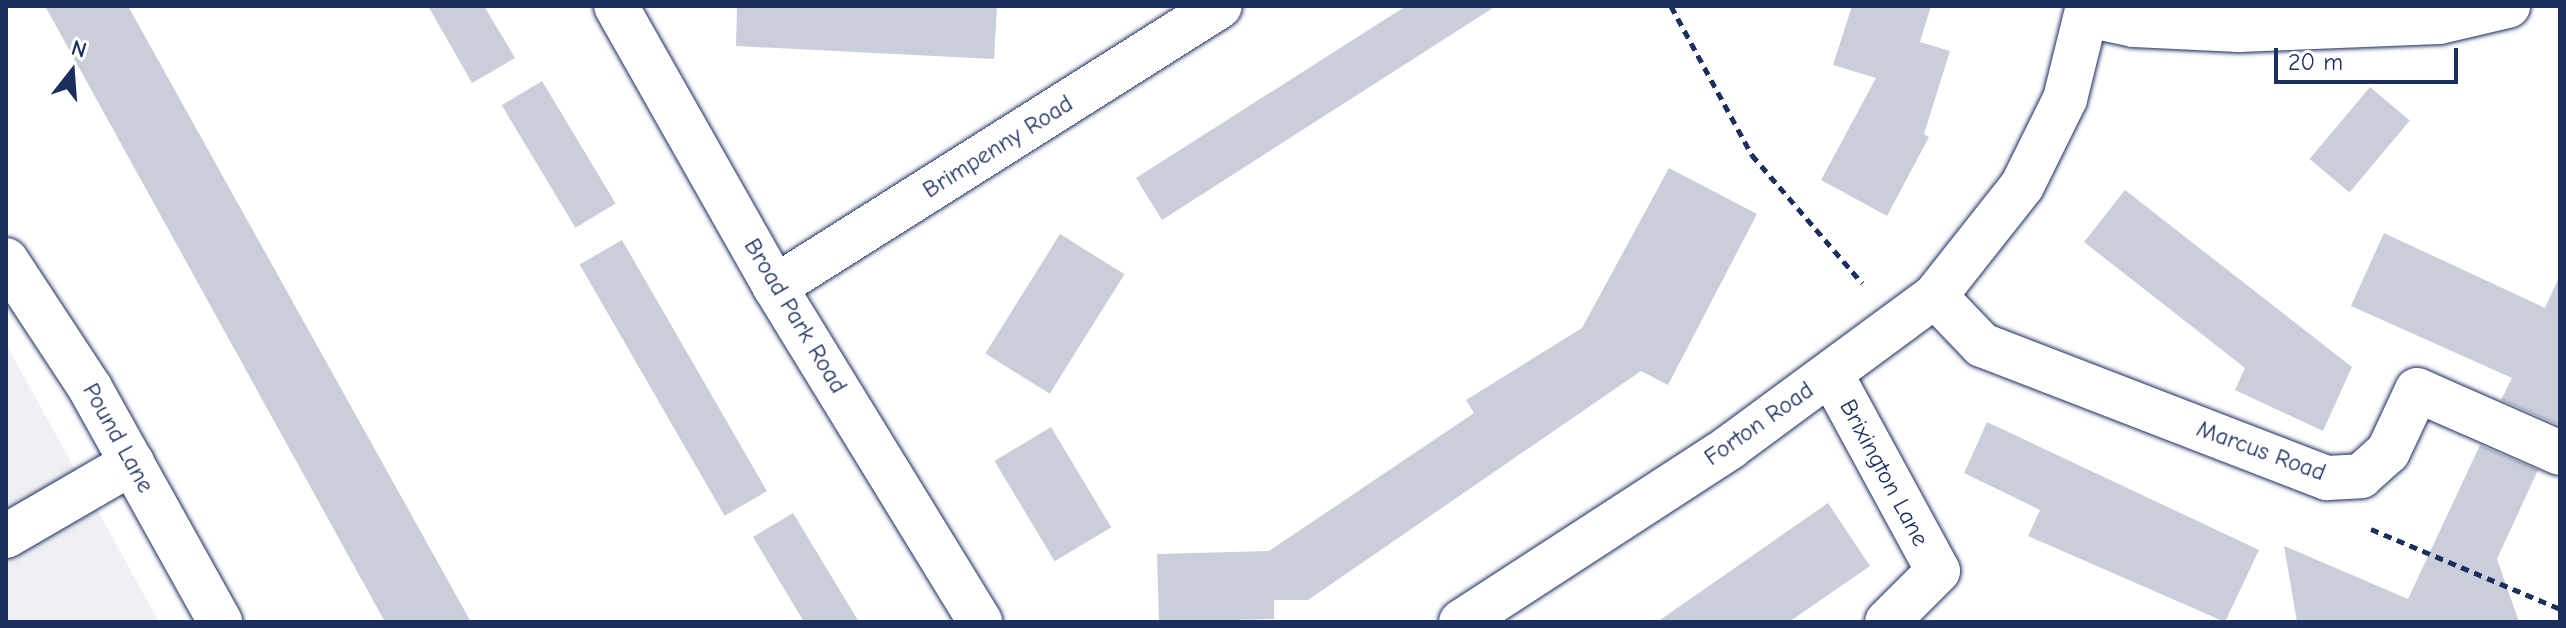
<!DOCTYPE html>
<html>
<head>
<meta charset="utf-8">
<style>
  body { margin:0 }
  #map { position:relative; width:2566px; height:628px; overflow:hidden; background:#fff; font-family:"Comic Neue",sans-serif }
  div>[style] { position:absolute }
  .built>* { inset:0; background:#eff0f4 }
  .building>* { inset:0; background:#caceda; transform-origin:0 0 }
  .path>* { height:5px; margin-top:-2.5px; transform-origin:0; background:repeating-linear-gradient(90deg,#1b2f5e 0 8px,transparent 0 14px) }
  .roads { filter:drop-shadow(0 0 2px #1b2f5e) drop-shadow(0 0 2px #1b2f5e) }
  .minor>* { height:44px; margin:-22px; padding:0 22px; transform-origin:22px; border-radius:22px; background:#fff }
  span { translate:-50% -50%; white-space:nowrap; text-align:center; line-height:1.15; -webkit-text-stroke:8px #fff; paint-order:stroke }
  .street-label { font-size:24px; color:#1b2f5e }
  .frame { position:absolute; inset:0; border:8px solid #1b2f5e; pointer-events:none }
  .north { position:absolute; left:32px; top:32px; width:80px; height:80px; -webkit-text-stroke:6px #fff; paint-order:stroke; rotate:17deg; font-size:22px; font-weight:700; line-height:32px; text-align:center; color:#1b2f5e }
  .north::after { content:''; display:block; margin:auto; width:28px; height:36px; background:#1b2f5e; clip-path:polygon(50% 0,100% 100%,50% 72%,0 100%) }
  .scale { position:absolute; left:2274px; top:48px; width:184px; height:36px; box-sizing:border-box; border:4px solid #1b2f5e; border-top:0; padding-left:10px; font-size:24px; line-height:28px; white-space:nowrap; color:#1b2f5e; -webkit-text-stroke:6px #fff; paint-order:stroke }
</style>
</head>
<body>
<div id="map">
  <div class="built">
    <div style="clip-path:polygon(6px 344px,159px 622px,6px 622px)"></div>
  </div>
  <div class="building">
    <div style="clip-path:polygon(45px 6px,128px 6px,471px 622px,385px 622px)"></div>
    <div style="clip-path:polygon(428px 6px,484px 6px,515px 58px,472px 83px)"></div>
    <div style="clip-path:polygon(737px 6px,997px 6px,994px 59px,736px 46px)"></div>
    <div style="clip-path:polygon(1406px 6px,1496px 6px,1162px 220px,1136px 178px)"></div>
    <div style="clip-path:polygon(1852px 6px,1931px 6px,1920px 42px,1950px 51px,1924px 134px,1929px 137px,1887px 216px,1821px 180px,1876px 78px,1833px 65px)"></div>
    <div style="left:542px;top:81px;width:143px;height:47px;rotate:59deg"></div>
    <div style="left:2370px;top:87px;width:52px;height:94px;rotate:40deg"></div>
    <div style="clip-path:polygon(1669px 168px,1757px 214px,1668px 385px,1641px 371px,1308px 600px,1274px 600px,1274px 619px,1159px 622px,1157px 554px,1269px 551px,1474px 413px,1466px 400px,1582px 328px)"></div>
    <div style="clip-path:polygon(2125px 190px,2352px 367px,2323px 431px,2235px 390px,2245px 368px,2084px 242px)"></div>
    <div style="clip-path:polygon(2384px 233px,2545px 308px,2560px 275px,2559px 425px,2501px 400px,2512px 378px,2351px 306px)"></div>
    <div style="left:1060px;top:234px;width:76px;height:141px;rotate:32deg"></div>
    <div style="left:622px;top:240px;width:290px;height:49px;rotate:60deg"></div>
    <div style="clip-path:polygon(1987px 422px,2259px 550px,2225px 622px,2028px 536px,2040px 510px,1964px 473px)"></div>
    <div style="left:1051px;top:427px;width:117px;height:66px;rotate:59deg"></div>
    <div style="clip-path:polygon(2480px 445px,2538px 470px,2497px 559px,2519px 622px,2297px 622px,2284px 546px,2408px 599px)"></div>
    <div style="clip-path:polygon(1828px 503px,1870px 566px,1789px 622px,1657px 622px)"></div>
    <div style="clip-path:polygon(793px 513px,859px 622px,804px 622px,753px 537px)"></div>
  </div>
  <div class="path">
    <div style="left:1671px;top:6px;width:170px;rotate:61.5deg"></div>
    <div style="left:1752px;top:155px;width:169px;rotate:49.3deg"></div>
    <div style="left:2371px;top:529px;width:205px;rotate:22.9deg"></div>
  </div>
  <div class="roads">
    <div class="minor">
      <div style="left:616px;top:6px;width:323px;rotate:60.5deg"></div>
      <div style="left:775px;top:287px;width:393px;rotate:58.5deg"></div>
      <div style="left:2087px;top:15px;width:48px;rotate:12deg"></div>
      <div style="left:2134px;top:25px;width:105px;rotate:2.7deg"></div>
      <div style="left:2239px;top:30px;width:200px;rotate:-2.3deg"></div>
      <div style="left:2439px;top:22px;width:71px;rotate:-13.1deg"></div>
      <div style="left:6px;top:260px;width:153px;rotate:56.7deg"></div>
      <div style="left:90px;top:388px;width:268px;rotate:60.9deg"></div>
      <div style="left:775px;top:287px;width:526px;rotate:-32.27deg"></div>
      <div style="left:1935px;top:296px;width:68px;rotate:46.2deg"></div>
      <div style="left:1982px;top:345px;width:370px;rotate:21.1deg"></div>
      <div style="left:2327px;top:478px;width:34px;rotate:-3deg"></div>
      <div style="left:2361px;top:476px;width:36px;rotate:-42deg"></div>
      <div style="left:2388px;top:452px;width:68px;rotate:-64.9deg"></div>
      <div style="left:2417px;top:390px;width:156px;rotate:23.8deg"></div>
      <div style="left:1831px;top:374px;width:224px;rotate:61.5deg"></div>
      <div style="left:1938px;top:571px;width:72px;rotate:135deg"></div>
      <div style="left:6px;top:536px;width:146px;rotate:-30.1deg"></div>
      <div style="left:1461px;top:622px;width:321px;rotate:-33deg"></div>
      <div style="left:1730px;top:447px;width:255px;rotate:-36.4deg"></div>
      <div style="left:1935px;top:296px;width:140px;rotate:-51.7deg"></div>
      <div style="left:2022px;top:186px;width:97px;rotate:-63.7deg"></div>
      <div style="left:2065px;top:99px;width:96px;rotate:-76.1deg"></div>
    </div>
  </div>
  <div class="street-label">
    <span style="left:998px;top:147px;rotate:-32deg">Brimpenny Road</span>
    <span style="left:795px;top:316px;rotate:59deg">Broad Park Road</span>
    <span style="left:1759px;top:424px;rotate:-35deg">Forton Road</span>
    <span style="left:118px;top:438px;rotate:61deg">Pound Lane</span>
    <span style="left:2261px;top:451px;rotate:20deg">Marcus Road</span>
    <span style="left:1884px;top:473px;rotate:62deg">Brixington Lane</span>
  </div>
  <div class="frame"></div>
  <div class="north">N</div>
  <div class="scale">20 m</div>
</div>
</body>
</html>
